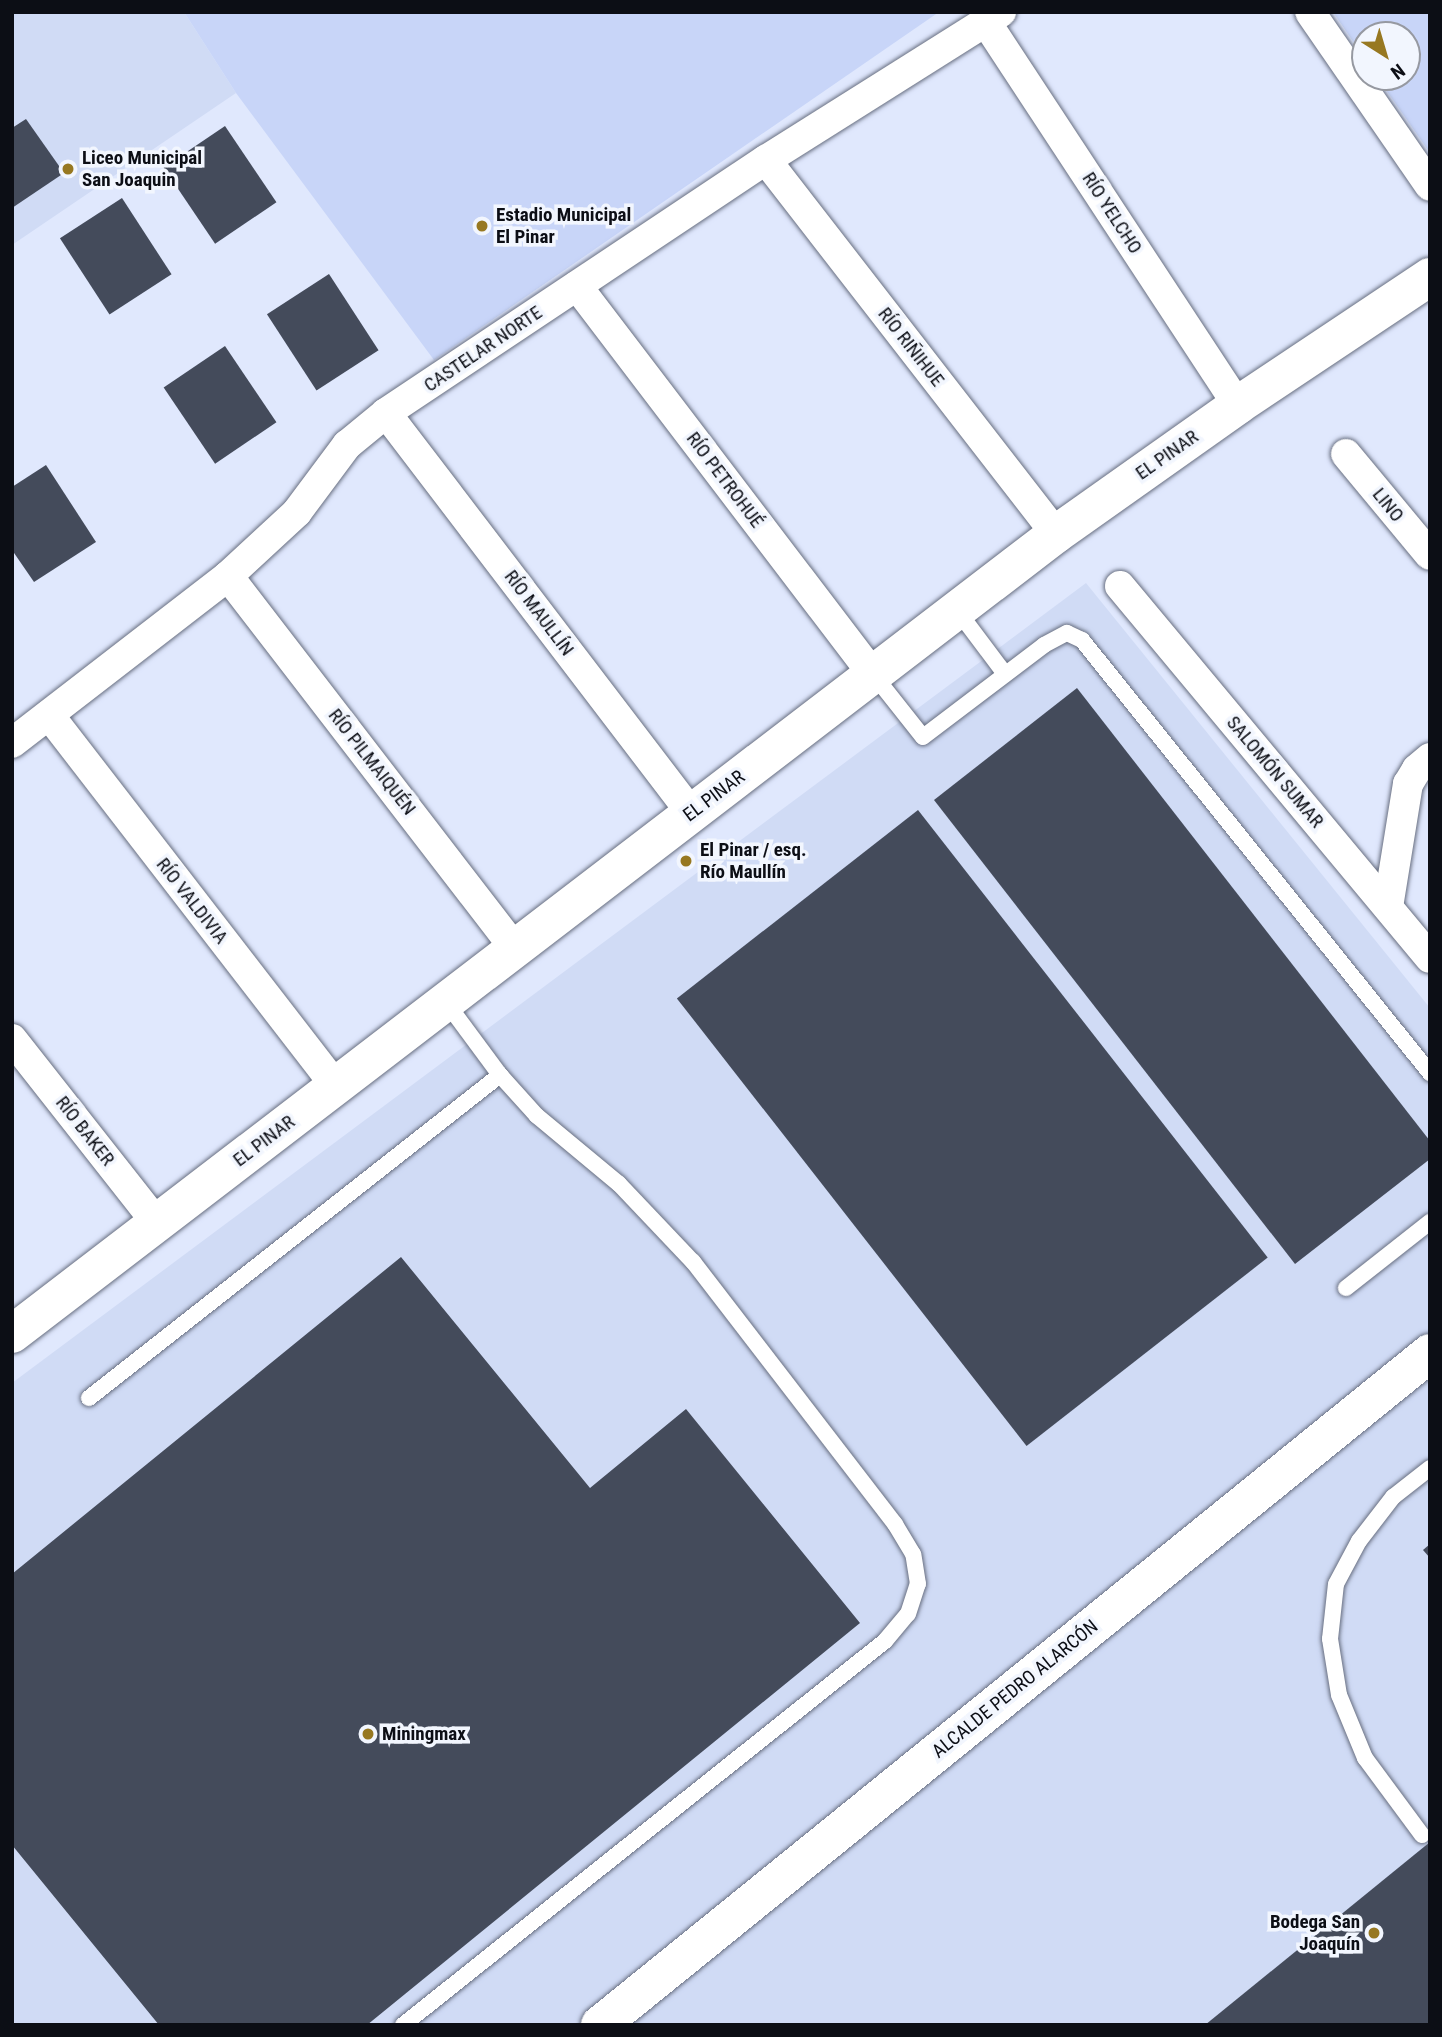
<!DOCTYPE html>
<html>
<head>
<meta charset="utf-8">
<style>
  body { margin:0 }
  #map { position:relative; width:1442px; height:2037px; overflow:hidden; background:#e0e8fd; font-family:"Roboto Condensed",sans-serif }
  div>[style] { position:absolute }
  .built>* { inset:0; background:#d0dbf5 }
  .green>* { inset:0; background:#c8d5f8 }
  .building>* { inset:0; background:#444b5b; transform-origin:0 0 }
  .roads { filter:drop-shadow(0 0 2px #676e80) drop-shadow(0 0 2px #676e80) }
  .service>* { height:16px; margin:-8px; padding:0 8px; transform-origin:8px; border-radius:8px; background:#fff }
  .minor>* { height:30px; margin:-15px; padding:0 15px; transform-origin:15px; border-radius:15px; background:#fff }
  .tertiary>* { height:38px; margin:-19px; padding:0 19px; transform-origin:19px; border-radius:19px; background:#fff }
  .dots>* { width:19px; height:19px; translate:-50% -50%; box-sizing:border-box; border:4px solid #f2f6fe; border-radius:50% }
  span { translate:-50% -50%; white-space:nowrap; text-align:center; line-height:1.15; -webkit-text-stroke:7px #f2f6fe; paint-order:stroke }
  .poi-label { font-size:19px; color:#0c0e15; font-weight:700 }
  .left { translate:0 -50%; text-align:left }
  .right { translate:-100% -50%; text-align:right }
  .street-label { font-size:19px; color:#0c0e15 }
  .frame { position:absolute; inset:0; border:14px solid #0c0e15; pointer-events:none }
  .north { position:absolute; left:1351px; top:21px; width:70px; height:70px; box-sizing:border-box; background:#f2f6fe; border:2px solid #9699a1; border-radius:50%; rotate:143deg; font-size:19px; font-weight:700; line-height:28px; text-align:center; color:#0c0e15 }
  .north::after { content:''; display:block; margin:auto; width:24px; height:32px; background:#977821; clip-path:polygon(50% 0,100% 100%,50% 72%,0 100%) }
</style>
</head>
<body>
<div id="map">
  <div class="built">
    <div style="clip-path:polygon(12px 12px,184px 12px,236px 93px,12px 245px)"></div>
    <div style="clip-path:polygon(1086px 583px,1430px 1008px,1430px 2025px,12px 2025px,12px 1383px)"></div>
  </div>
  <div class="green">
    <div style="clip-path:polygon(184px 12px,939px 12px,434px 360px,236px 93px)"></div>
    <div style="clip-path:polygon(1333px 12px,1430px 12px,1430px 153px,1377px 77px,1407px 77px,1407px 35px,1365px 35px,1365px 59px)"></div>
  </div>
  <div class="building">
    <div style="clip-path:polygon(26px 119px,64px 173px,12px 208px,12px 128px)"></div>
    <div style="left:225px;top:126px;width:92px;height:74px;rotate:56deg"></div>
    <div style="left:122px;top:198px;width:91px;height:74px;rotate:57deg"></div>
    <div style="left:329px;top:274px;width:91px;height:74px;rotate:57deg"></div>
    <div style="left:225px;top:346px;width:92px;height:74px;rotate:56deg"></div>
    <div style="clip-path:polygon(46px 465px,96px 542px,34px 582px,12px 550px,12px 487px)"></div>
    <div style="clip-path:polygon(1077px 688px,1430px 1141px,1430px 1159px,1295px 1264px,934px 800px)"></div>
    <div style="left:918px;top:810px;width:568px;height:306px;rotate:52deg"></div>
    <div style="clip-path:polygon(401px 1257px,590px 1488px,686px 1409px,860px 1623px,367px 2025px,159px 2025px,12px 1845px,12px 1574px)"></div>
    <div style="clip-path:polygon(1430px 1544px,1430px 1558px,1423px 1550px)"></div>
    <div style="clip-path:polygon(1430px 1842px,1430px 2025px,1205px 2025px)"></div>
  </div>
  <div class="roads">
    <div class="service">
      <div style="left:957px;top:610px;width:80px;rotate:53.1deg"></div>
      <div style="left:873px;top:674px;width:80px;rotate:51.6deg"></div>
      <div style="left:923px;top:737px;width:152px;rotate:-37.2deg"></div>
      <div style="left:1044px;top:645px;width:26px;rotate:-28deg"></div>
      <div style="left:1067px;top:633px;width:17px;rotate:25deg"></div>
      <div style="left:1082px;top:640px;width:556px;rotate:51.21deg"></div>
      <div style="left:1346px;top:1288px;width:107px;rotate:-38.2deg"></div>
      <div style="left:89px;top:1398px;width:523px;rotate:-38.16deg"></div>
      <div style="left:1422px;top:1835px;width:96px;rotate:-126.5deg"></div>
      <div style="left:1365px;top:1758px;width:68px;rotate:-112.4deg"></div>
      <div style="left:1339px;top:1695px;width:57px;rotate:-99.1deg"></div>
      <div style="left:1330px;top:1639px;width:55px;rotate:-83.8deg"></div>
      <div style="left:1336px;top:1584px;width:49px;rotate:-61.9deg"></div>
      <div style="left:1359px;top:1541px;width:56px;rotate:-52.3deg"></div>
      <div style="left:1393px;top:1497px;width:47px;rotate:-38.1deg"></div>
      <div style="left:403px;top:2025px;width:616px;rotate:-38.54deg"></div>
      <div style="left:885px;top:1641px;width:35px;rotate:-50deg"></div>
      <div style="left:908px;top:1614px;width:32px;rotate:-72deg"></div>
      <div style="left:918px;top:1584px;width:30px;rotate:-99deg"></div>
      <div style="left:913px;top:1554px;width:35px;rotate:-121deg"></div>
      <div style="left:895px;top:1524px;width:331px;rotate:-127.6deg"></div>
      <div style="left:693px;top:1262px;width:108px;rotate:-133.5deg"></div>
      <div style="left:619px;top:1184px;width:107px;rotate:-140.3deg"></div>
      <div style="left:537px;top:1116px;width:55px;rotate:-132.1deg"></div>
      <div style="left:500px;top:1075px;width:91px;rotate:-126.5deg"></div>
    </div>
    <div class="minor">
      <div style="left:1310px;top:12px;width:211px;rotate:55.4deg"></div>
      <div style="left:986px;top:22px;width:458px;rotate:56.7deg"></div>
      <div style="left:766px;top:160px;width:473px;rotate:52.2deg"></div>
      <div style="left:577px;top:286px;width:488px;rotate:52.7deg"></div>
      <div style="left:386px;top:413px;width:504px;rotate:52.65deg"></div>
      <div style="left:1346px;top:454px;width:131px;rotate:50.3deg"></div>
      <div style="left:228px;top:576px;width:471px;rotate:52.4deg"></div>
      <div style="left:1120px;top:586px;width:484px;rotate:50.2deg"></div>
      <div style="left:49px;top:715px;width:469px;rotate:52.3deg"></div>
      <div style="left:12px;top:743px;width:273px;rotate:-37.7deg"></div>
      <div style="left:228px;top:576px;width:94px;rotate:-42.8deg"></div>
      <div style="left:297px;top:512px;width:84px;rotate:-53.3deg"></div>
      <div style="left:347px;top:445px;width:50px;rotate:-39.4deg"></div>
      <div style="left:386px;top:413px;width:457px;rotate:-33.7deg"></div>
      <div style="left:766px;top:160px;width:278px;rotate:-32.2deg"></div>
      <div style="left:1388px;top:907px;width:125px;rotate:-80.8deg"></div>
      <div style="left:1408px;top:784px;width:17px;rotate:-59deg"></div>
      <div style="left:1417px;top:769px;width:17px;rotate:-40deg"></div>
      <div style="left:12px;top:1039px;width:234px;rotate:51.8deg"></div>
    </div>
    <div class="tertiary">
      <div style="left:12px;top:1334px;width:1315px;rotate:-37.46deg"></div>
      <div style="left:1056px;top:534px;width:223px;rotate:-35.3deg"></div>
      <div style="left:1238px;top:405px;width:231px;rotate:-33.7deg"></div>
      <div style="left:600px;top:2025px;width:1068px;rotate:-38.99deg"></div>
    </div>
  </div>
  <div class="dots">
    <div style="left:68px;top:169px;background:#977821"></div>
    <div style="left:482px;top:226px;background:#977821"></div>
    <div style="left:686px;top:861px;background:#977821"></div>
    <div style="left:368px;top:1734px;background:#977821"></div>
    <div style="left:1374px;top:1933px;background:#977821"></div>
  </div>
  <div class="poi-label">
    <span class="left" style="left:82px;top:169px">Liceo Municipal<br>San Joaquin</span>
    <span class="left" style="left:496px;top:226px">Estadio Municipal<br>El Pinar</span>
    <span class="left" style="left:700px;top:861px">El Pinar / esq.<br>Río Maullín</span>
    <span class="left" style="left:382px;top:1734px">Miningmax</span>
    <span class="right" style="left:1360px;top:1933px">Bodega San<br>Joaquín</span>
  </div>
  <div class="street-label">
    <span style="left:1112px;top:213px;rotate:57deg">RÍO YELCHO</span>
    <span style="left:911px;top:347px;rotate:52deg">RÍO RIÑIHUE</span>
    <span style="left:483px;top:349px;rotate:-34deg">CASTELAR NORTE</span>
    <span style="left:1167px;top:455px;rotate:-35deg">EL PINAR</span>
    <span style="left:725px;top:480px;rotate:53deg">RÍO PETROHUÉ</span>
    <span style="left:1388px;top:505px;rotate:51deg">LINO</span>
    <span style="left:539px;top:613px;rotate:53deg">RÍO MAULLÍN</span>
    <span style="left:372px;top:762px;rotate:52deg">RÍO PILMAIQUÉN</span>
    <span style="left:1275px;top:772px;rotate:50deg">SALOMÓN SUMAR</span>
    <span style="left:714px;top:796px;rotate:-37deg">EL PINAR</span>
    <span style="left:192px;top:901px;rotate:52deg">RÍO VALDIVIA</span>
    <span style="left:85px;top:1131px;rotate:52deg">RÍO BAKER</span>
    <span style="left:264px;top:1141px;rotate:-37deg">EL PINAR</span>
    <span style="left:1015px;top:1689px;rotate:-39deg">ALCALDE PEDRO ALARCÓN</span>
  </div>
  <div class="frame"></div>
  <div class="north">N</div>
</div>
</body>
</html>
